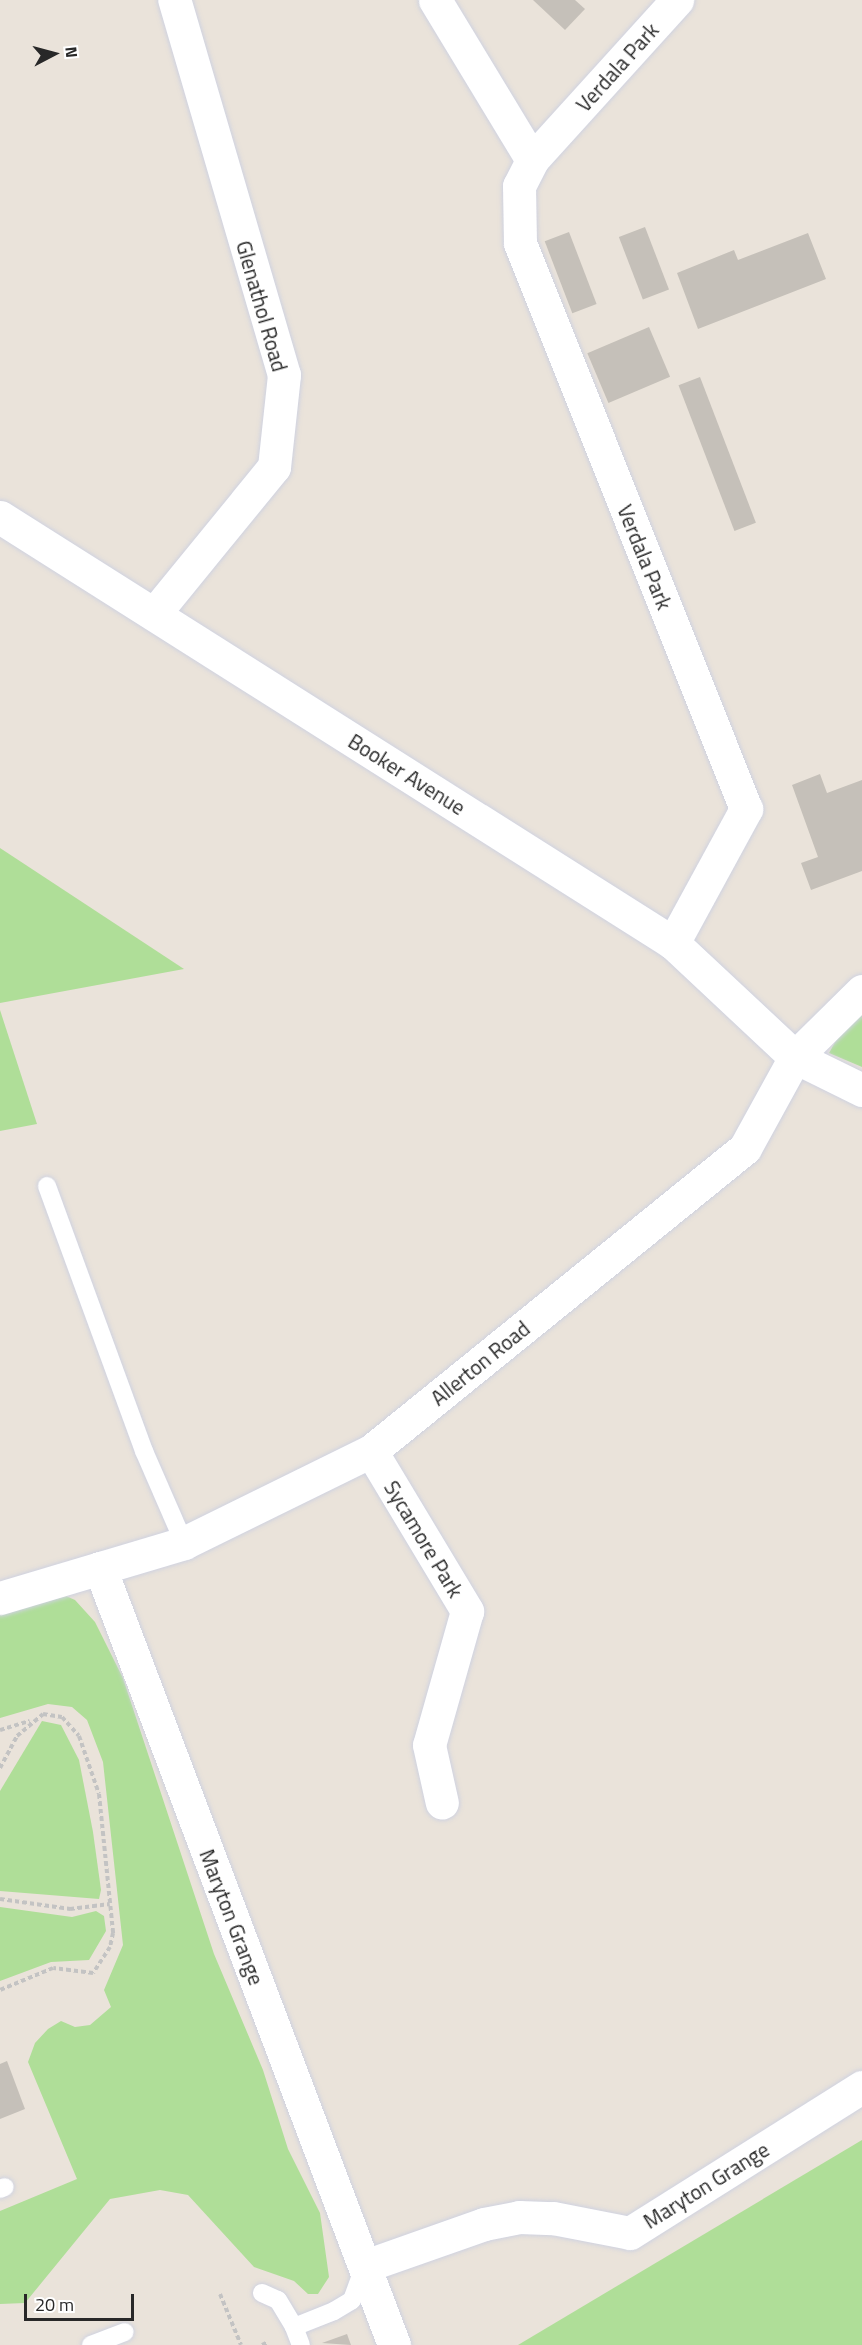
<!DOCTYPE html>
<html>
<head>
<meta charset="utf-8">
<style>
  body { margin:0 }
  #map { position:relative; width:862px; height:2345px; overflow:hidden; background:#eae3da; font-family:"Titillium Web",sans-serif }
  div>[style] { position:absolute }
  .green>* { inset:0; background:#afde98 }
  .building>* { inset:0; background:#c5c0b9; transform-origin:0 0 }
  .path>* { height:4px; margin-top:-2px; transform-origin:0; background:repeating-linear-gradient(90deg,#c3c3c3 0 4.5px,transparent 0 7.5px) }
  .roads { filter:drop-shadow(0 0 2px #cfd2e0) drop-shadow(0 0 2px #cfd2e0) }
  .service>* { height:18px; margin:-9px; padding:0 9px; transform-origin:9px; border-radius:9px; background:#fff }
  .minor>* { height:33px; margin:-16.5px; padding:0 16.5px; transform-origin:16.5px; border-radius:16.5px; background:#fff }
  span { translate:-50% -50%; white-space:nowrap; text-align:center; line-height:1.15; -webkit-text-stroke:6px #fff; paint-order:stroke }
  .street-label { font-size:21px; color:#282828 }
  .north { position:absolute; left:24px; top:24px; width:60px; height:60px; -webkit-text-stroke:4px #fff; paint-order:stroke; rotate:84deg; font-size:16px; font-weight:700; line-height:24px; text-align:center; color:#282828 }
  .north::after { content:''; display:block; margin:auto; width:21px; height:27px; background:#282828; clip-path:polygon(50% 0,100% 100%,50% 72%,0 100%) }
  .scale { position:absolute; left:24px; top:2294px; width:110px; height:27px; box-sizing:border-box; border:3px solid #282828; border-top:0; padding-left:8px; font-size:18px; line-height:21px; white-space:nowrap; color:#282828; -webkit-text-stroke:4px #fff; paint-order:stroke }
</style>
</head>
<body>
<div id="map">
  <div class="green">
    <div style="clip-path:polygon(0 848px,184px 969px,0 1003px)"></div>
    <div style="clip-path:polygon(0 1010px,37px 1124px,0 1131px)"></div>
    <div style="clip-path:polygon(862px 1011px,862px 1067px,829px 1053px,839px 1035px)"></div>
    <div style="clip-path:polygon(66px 1596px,75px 1600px,95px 1622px,123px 1678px,214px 1954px,263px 2070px,288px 2149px,320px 2213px,329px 2277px,318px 2294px,308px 2294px,294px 2281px,254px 2267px,188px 2195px,160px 2190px,110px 2199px,25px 2303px,0 2304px,0 2211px,77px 2179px,28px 2062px,35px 2043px,48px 2029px,61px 2021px,75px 2027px,90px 2025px,111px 2007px,104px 1990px,123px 1945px,103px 1762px,87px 1720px,72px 1707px,48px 1704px,0 1718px,0 1615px)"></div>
    <div style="clip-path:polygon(42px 1721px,61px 1725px,79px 1760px,93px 1832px,101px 1890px,99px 1899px,0 1891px,0 1791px)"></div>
    <div style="clip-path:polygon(0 1907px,72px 1917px,96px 1911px,104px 1916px,106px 1931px,89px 1960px,51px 1962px,0 1981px)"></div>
    <div style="clip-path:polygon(862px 2140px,862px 2345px,518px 2345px)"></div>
  </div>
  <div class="building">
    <div style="clip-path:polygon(533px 0,575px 0,585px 9px,565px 30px)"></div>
    <div style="left:645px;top:227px;width:67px;height:28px;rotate:69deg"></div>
    <div style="left:569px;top:232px;width:77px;height:26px;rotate:69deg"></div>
    <div style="clip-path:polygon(808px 233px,826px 279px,698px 329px,677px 273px,734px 250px,738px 260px)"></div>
    <div style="left:649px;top:327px;width:54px;height:67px;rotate:67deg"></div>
    <div style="left:700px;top:377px;width:156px;height:23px;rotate:69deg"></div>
    <div style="clip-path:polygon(820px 774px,827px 793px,862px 780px,862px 871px,811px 890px,801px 863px,818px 857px,792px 785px)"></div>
    <div style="clip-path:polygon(7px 2061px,25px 2109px,0 2119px,0 2064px)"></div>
    <div style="clip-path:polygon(347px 2334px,351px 2345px,322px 2343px)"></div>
  </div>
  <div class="path">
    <div style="left:0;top:1730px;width:31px;rotate:-17deg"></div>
    <div style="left:0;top:1768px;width:36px;rotate:-62deg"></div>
    <div style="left:17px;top:1736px;width:34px;rotate:-40deg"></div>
    <div style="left:43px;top:1714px;width:19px;rotate:9deg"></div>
    <div style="left:62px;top:1717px;width:25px;rotate:48deg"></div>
    <div style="left:79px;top:1736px;width:61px;rotate:71deg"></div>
    <div style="left:99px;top:1794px;width:140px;rotate:84.2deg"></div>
    <div style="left:113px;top:1933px;width:14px;rotate:102deg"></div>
    <div style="left:110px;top:1947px;width:31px;rotate:123deg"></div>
    <div style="left:93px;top:1973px;width:40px;rotate:-172.9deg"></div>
    <div style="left:53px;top:1968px;width:57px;rotate:157.5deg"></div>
    <div style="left:0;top:1899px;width:71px;rotate:8.1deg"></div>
    <div style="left:70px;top:1909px;width:40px;rotate:-7.1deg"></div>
    <div style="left:220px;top:2294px;width:55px;rotate:67.6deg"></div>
    <div style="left:262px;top:2345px;width:7px;rotate:-27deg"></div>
  </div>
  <div class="roads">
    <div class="service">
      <div style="left:47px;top:1186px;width:282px;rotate:69.9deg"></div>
      <div style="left:144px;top:1451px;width:100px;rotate:66.5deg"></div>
      <div style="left:0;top:2189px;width:5px;rotate:-22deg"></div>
      <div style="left:262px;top:2293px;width:17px;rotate:24deg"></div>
      <div style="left:278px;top:2300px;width:31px;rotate:59deg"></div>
      <div style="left:294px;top:2327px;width:43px;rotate:-21.8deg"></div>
      <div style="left:334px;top:2311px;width:21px;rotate:-31deg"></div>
      <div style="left:352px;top:2300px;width:35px;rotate:-70deg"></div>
      <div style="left:294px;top:2327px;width:19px;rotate:69deg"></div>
      <div style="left:91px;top:2345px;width:36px;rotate:-21deg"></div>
    </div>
    <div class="minor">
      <div style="left:435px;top:0;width:187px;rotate:58.8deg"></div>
      <div style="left:0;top:517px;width:796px;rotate:32.33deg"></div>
      <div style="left:673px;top:943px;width:167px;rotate:43.1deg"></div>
      <div style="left:795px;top:1057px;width:75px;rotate:26.2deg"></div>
      <div style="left:154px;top:614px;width:190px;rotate:-50.8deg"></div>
      <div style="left:274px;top:467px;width:93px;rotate:-83.8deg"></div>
      <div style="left:284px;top:375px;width:391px;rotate:-106.3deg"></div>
      <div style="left:673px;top:943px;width:153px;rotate:-61.4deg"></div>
      <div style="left:746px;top:809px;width:609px;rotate:-111.77deg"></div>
      <div style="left:520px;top:243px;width:57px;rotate:-91deg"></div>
      <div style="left:519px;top:186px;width:29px;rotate:-63deg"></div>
      <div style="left:532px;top:160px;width:216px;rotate:-47.8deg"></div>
      <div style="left:371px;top:1451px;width:187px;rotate:59deg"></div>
      <div style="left:467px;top:1611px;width:139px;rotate:105.8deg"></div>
      <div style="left:429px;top:1745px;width:59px;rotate:77.4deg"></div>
      <div style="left:100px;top:1568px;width:831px;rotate:69.27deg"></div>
      <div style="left:0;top:1598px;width:192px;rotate:-16.6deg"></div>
      <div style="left:184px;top:1543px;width:208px;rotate:-26.2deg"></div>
      <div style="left:371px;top:1451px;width:481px;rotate:-39deg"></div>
      <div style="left:745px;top:1148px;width:104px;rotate:-61.2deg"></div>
      <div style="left:795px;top:1057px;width:94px;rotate:-44.6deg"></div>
      <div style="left:365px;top:2266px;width:126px;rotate:-19.4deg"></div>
      <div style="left:484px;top:2224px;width:36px;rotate:-11deg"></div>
      <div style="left:519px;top:2217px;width:34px;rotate:2deg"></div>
      <div style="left:553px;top:2218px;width:78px;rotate:11deg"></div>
      <div style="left:630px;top:2233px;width:274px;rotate:-32.2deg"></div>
    </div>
  </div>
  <div class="street-label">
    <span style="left:617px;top:67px;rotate:-48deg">Verdala Park</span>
    <span style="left:262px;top:306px;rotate:74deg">Glenathol Road</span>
    <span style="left:645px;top:557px;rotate:68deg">Verdala Park</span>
    <span style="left:407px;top:774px;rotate:32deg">Booker Avenue</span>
    <span style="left:480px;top:1363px;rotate:-39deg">Allerton Road</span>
    <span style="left:424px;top:1539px;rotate:59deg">Sycamore Park</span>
    <span style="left:232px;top:1917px;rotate:69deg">Maryton Grange</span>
    <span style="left:706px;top:2185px;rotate:-32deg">Maryton Grange</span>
  </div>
  <div class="north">N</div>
  <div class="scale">20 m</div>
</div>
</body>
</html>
